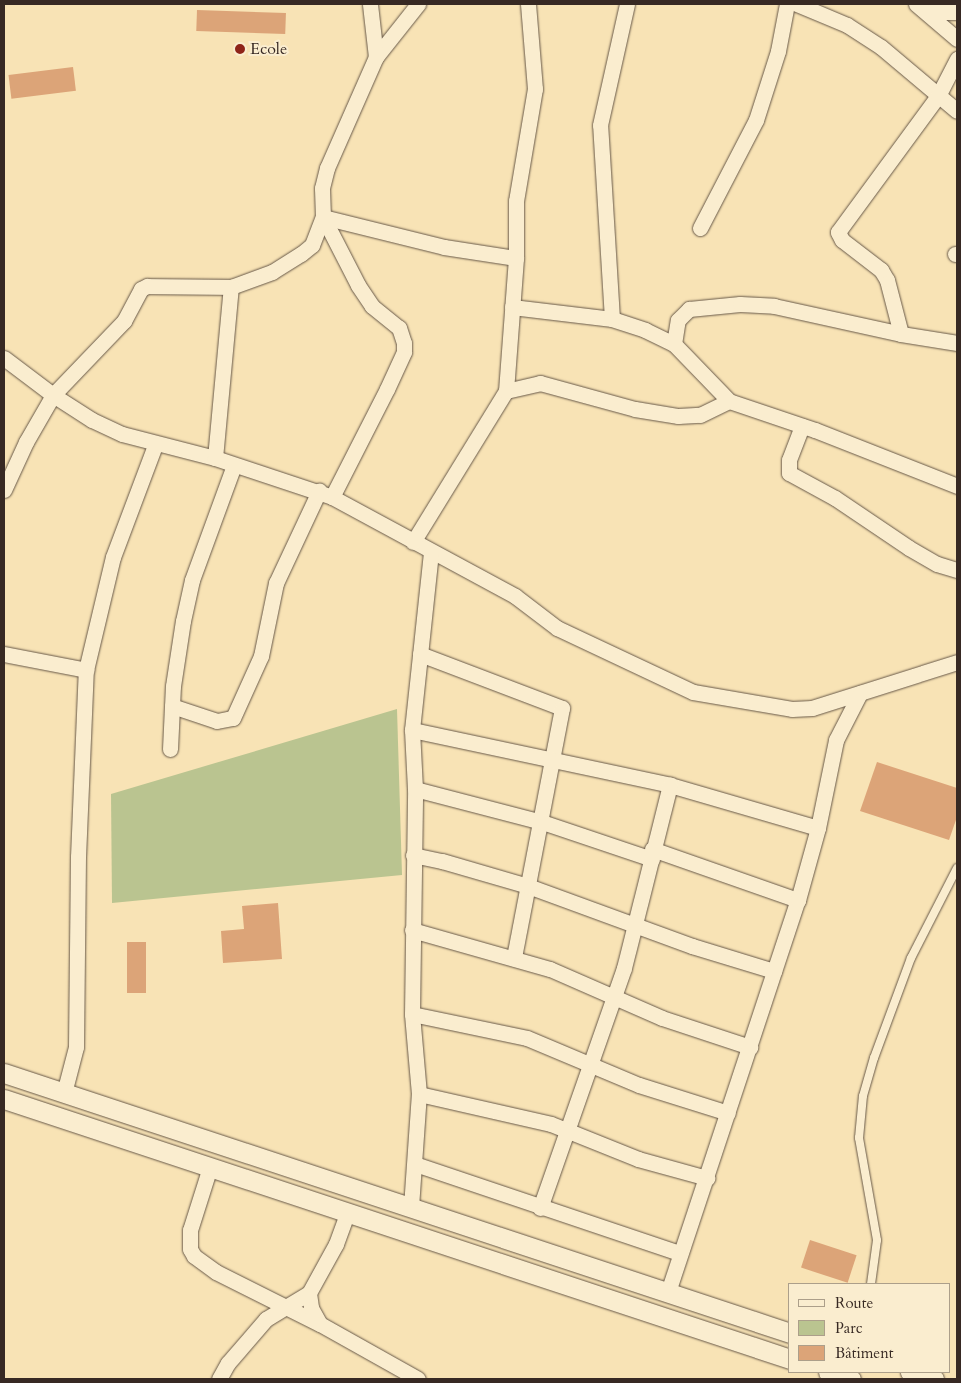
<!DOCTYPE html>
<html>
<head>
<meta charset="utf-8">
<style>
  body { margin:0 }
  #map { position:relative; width:961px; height:1383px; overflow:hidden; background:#f8e3b5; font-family:Cardo,serif }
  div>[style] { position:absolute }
  .green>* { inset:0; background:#bac490 }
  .building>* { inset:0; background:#dca478; transform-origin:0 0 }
  .roads { filter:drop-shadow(0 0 1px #675848) drop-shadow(0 0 1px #675848) }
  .service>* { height:8px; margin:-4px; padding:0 4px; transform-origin:4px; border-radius:4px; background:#faedcf }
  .minor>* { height:15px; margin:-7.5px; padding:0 7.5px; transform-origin:7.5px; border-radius:7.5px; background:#faedcf }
  .tertiary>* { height:19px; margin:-9.5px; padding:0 9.5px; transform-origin:9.5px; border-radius:9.5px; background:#faedcf }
  .dots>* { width:14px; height:14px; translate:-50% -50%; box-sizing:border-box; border:2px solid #faedcf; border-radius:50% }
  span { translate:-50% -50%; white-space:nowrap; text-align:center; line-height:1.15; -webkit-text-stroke:4px #faedcf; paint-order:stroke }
  .poi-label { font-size:16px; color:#372923 }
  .left { translate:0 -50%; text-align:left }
  .frame { position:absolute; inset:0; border:5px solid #372923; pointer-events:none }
  .legend { position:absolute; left:788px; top:1283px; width:162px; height:90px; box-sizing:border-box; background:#faedcf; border:1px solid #ac9f8a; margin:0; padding:6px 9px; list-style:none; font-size:15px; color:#372923 }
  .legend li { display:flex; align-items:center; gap:10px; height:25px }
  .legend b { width:25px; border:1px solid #ac9f8a }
</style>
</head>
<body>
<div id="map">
  <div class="green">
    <div style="clip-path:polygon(397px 709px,402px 875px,112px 903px,111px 794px)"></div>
  </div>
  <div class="building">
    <div style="left:197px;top:10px;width:89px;height:21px;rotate:2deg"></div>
    <div style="left:73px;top:67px;width:24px;height:65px;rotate:83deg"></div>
    <div style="clip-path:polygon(877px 762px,957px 788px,957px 817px,949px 840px,860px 811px)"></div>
    <div style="clip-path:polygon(278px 903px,282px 959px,223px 963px,221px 931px,244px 929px,242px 906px)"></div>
    <div style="left:127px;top:942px;width:19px;height:51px"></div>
    <div style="left:810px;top:1240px;width:49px;height:29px;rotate:18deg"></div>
  </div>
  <div class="roads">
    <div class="service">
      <div style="left:871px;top:1284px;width:44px;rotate:-82.2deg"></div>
      <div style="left:877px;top:1240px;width:104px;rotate:-100deg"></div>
      <div style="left:859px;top:1138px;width:42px;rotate:-84.6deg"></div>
      <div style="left:863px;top:1096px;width:40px;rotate:-74deg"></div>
      <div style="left:874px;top:1058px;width:107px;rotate:-69.7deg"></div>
      <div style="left:911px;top:958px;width:101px;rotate:-62.9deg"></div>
    </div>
    <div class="minor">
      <div style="left:797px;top:4px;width:54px;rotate:22.8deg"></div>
      <div style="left:847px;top:25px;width:40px;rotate:32.9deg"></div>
      <div style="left:881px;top:47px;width:99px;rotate:40.1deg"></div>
      <div style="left:916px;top:4px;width:54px;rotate:40.5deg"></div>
      <div style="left:929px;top:12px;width:28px"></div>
      <div style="left:376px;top:57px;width:68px;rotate:-51.6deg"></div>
      <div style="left:700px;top:228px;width:122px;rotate:-62.6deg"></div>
      <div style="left:756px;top:120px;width:72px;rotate:-72.3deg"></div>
      <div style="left:778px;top:51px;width:48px;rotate:-79.2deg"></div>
      <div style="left:955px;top:254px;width:2px"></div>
      <div style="left:512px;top:307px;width:101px;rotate:6.8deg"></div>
      <div style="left:612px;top:319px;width:35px;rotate:18deg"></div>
      <div style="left:645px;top:330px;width:32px;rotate:26deg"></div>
      <div style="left:674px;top:344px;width:79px;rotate:46deg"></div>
      <div style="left:729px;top:401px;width:91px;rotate:18.6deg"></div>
      <div style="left:815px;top:430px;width:153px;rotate:21.5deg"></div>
      <div style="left:612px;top:319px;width:194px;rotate:-93.5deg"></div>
      <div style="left:600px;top:125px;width:124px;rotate:-77.4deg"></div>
      <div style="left:901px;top:334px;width:56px;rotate:-104.5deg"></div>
      <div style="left:887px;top:280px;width:12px;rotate:-121deg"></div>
      <div style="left:881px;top:270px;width:49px;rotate:-142.4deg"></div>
      <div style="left:842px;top:240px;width:9px;rotate:-117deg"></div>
      <div style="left:838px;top:232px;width:169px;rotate:-53.7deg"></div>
      <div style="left:938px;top:96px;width:42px;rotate:-62.8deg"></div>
      <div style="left:674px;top:344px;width:24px;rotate:-81deg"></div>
      <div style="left:678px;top:320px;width:16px;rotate:-45deg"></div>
      <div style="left:689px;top:309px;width:51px;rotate:-5.6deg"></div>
      <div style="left:740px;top:304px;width:34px;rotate:3deg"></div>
      <div style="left:774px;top:306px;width:130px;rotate:12.4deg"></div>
      <div style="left:901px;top:334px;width:57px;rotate:9.1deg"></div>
      <div style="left:4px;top:358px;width:61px;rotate:37.1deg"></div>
      <div style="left:53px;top:395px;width:46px;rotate:32.7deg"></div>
      <div style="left:92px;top:420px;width:33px;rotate:25deg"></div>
      <div style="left:122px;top:434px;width:96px;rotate:14.5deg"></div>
      <div style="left:215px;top:458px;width:123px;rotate:18.4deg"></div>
      <div style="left:332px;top:497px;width:208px;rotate:28.4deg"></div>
      <div style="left:515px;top:596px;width:53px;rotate:37.3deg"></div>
      <div style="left:557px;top:628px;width:150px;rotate:25.2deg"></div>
      <div style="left:693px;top:692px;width:100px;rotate:9.7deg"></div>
      <div style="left:792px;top:709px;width:20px;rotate:-3deg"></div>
      <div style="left:812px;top:708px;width:152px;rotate:-17.6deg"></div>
      <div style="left:506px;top:391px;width:35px;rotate:-13deg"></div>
      <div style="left:540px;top:383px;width:98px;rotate:15.3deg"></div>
      <div style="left:635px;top:409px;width:44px;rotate:9.2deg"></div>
      <div style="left:678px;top:416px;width:22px;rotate:-3deg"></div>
      <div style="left:700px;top:415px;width:32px;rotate:-26deg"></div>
      <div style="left:802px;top:426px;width:36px;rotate:111deg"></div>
      <div style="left:789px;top:460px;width:13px;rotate:90deg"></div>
      <div style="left:789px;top:473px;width:52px;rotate:28.5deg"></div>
      <div style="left:835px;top:498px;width:89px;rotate:34deg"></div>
      <div style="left:909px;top:548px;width:32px;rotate:30deg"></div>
      <div style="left:937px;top:564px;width:21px;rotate:17deg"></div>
      <div style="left:215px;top:458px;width:172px;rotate:-84.7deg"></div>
      <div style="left:231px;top:287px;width:44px;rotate:-20.1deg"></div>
      <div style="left:272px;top:272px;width:34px;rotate:-32deg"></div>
      <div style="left:301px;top:254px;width:14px;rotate:-39deg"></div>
      <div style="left:312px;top:245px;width:30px;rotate:-69deg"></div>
      <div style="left:323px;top:217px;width:125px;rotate:13.9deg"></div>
      <div style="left:444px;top:247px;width:73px;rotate:8.7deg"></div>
      <div style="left:4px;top:490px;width:53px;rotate:-65.4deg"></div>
      <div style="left:26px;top:442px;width:54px;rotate:-60.1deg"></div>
      <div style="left:53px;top:395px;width:103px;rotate:-46.2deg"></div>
      <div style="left:124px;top:321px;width:36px;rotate:-62deg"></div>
      <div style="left:141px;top:289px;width:7px;rotate:-27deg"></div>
      <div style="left:147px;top:286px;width:84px;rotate:0.7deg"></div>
      <div style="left:332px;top:497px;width:121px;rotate:-63deg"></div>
      <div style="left:387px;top:389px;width:41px;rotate:-65.3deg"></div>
      <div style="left:404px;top:352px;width:9px;rotate:-90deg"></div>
      <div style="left:404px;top:343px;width:16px;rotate:-108deg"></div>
      <div style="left:399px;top:328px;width:35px;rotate:-141deg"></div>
      <div style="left:372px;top:306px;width:25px;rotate:-124deg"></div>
      <div style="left:358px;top:285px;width:76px;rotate:-117.2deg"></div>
      <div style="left:323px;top:217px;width:29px;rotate:-92deg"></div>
      <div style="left:322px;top:188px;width:21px;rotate:-76deg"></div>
      <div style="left:327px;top:168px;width:121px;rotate:-66.2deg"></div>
      <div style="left:376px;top:57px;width:53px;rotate:-96.5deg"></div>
      <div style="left:413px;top:542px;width:177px;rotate:-58.4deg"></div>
      <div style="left:506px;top:391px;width:133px;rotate:-85.7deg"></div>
      <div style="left:516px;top:258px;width:57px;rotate:-90deg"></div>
      <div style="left:516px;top:201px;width:114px;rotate:-80.4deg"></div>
      <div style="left:535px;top:89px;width:85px;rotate:-94.7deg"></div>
      <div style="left:4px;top:654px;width:84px;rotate:11deg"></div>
      <div style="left:420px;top:654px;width:152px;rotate:20.8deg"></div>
      <div style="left:562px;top:708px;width:255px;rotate:100.9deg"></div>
      <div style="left:172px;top:706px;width:47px;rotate:18.4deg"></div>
      <div style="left:217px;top:721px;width:16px;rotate:-11deg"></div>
      <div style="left:233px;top:718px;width:68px;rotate:-65.7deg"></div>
      <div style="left:261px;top:656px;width:75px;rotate:-78.4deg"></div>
      <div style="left:276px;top:583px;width:102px;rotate:-64.9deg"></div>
      <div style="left:412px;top:730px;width:264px;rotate:12deg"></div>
      <div style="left:670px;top:785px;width:154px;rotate:16.2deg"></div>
      <div style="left:170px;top:749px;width:63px;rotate:-87.3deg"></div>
      <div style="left:173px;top:686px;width:66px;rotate:-81.3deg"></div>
      <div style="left:183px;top:621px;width:42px;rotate:-77.6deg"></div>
      <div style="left:192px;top:580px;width:122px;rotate:-69.9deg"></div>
      <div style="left:415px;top:789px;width:131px;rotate:14.6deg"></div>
      <div style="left:542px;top:822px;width:116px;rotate:18.6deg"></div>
      <div style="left:652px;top:849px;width:155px;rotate:19.3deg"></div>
      <div style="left:413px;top:855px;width:30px;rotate:12deg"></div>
      <div style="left:442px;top:861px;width:90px;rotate:16.2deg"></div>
      <div style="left:528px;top:886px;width:175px;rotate:20.1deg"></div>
      <div style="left:692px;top:946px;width:86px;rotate:17deg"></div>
      <div style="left:412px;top:930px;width:143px;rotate:15.8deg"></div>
      <div style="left:550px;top:969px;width:122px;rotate:23.6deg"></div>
      <div style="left:662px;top:1018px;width:93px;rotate:18.2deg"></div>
      <div style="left:412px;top:1014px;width:117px;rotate:11.8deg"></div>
      <div style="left:527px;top:1038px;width:121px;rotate:22.8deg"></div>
      <div style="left:639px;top:1085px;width:93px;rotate:17.5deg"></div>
      <div style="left:64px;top:1093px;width:48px;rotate:-75.4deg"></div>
      <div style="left:76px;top:1047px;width:190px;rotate:-89.4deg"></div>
      <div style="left:78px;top:857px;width:187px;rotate:-87.6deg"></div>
      <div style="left:86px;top:670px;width:116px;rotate:-76.6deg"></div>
      <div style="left:113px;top:557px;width:120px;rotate:-69.4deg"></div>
      <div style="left:419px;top:1094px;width:135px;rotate:12.8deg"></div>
      <div style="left:551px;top:1124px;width:94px;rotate:21.9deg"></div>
      <div style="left:638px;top:1159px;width:72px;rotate:15.4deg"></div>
      <div style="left:415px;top:1164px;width:280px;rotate:18.6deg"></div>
      <div style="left:210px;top:1167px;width:66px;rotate:107.6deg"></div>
      <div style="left:190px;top:1230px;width:19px;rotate:90deg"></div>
      <div style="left:190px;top:1249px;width:8px;rotate:60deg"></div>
      <div style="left:194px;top:1256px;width:27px;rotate:36deg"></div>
      <div style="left:216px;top:1272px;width:116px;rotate:26.6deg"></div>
      <div style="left:411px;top:1207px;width:113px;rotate:-86deg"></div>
      <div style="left:419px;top:1094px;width:80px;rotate:-95deg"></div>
      <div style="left:412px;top:1014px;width:225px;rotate:-89.2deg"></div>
      <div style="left:415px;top:789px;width:59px;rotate:-92.9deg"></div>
      <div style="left:412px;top:730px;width:179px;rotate:-83.9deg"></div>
      <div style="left:540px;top:1208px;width:254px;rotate:-70.7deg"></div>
      <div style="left:624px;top:968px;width:189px;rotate:-75.9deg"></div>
      <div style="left:668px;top:1292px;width:413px;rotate:-71.7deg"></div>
      <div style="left:798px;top:900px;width:75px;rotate:-74.5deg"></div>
      <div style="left:818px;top:828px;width:90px;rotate:-78.4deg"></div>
      <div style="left:836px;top:740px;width:53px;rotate:-62.9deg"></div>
      <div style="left:309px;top:1293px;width:15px;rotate:82deg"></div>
      <div style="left:311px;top:1308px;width:18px;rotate:61deg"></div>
      <div style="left:320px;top:1324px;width:112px;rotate:29.3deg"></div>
      <div style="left:219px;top:1379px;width:18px;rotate:-61deg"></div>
      <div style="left:228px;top:1363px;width:58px;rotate:-49.2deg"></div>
      <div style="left:266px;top:1319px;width:50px;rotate:-31.2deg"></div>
      <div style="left:309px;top:1293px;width:56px;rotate:-61.1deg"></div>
      <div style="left:336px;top:1244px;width:33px;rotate:-70deg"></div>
    </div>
    <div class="tertiary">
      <div style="left:4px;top:1073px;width:828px;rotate:18.3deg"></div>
      <div style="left:4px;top:1099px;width:828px;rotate:18.3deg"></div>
      <div style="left:828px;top:1372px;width:24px;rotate:17deg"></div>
      <div style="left:910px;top:1372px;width:25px;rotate:16deg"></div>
    </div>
  </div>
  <div class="dots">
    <div style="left:240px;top:49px;background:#8f2418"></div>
  </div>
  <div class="poi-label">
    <span class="left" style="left:250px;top:49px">Ecole</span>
  </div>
  <div class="frame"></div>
  <ul class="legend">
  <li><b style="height:6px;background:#faedcf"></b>Route</li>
  <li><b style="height:14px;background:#bac490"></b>Parc</li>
  <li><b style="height:14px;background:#dca478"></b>Bâtiment</li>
  </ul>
</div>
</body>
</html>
